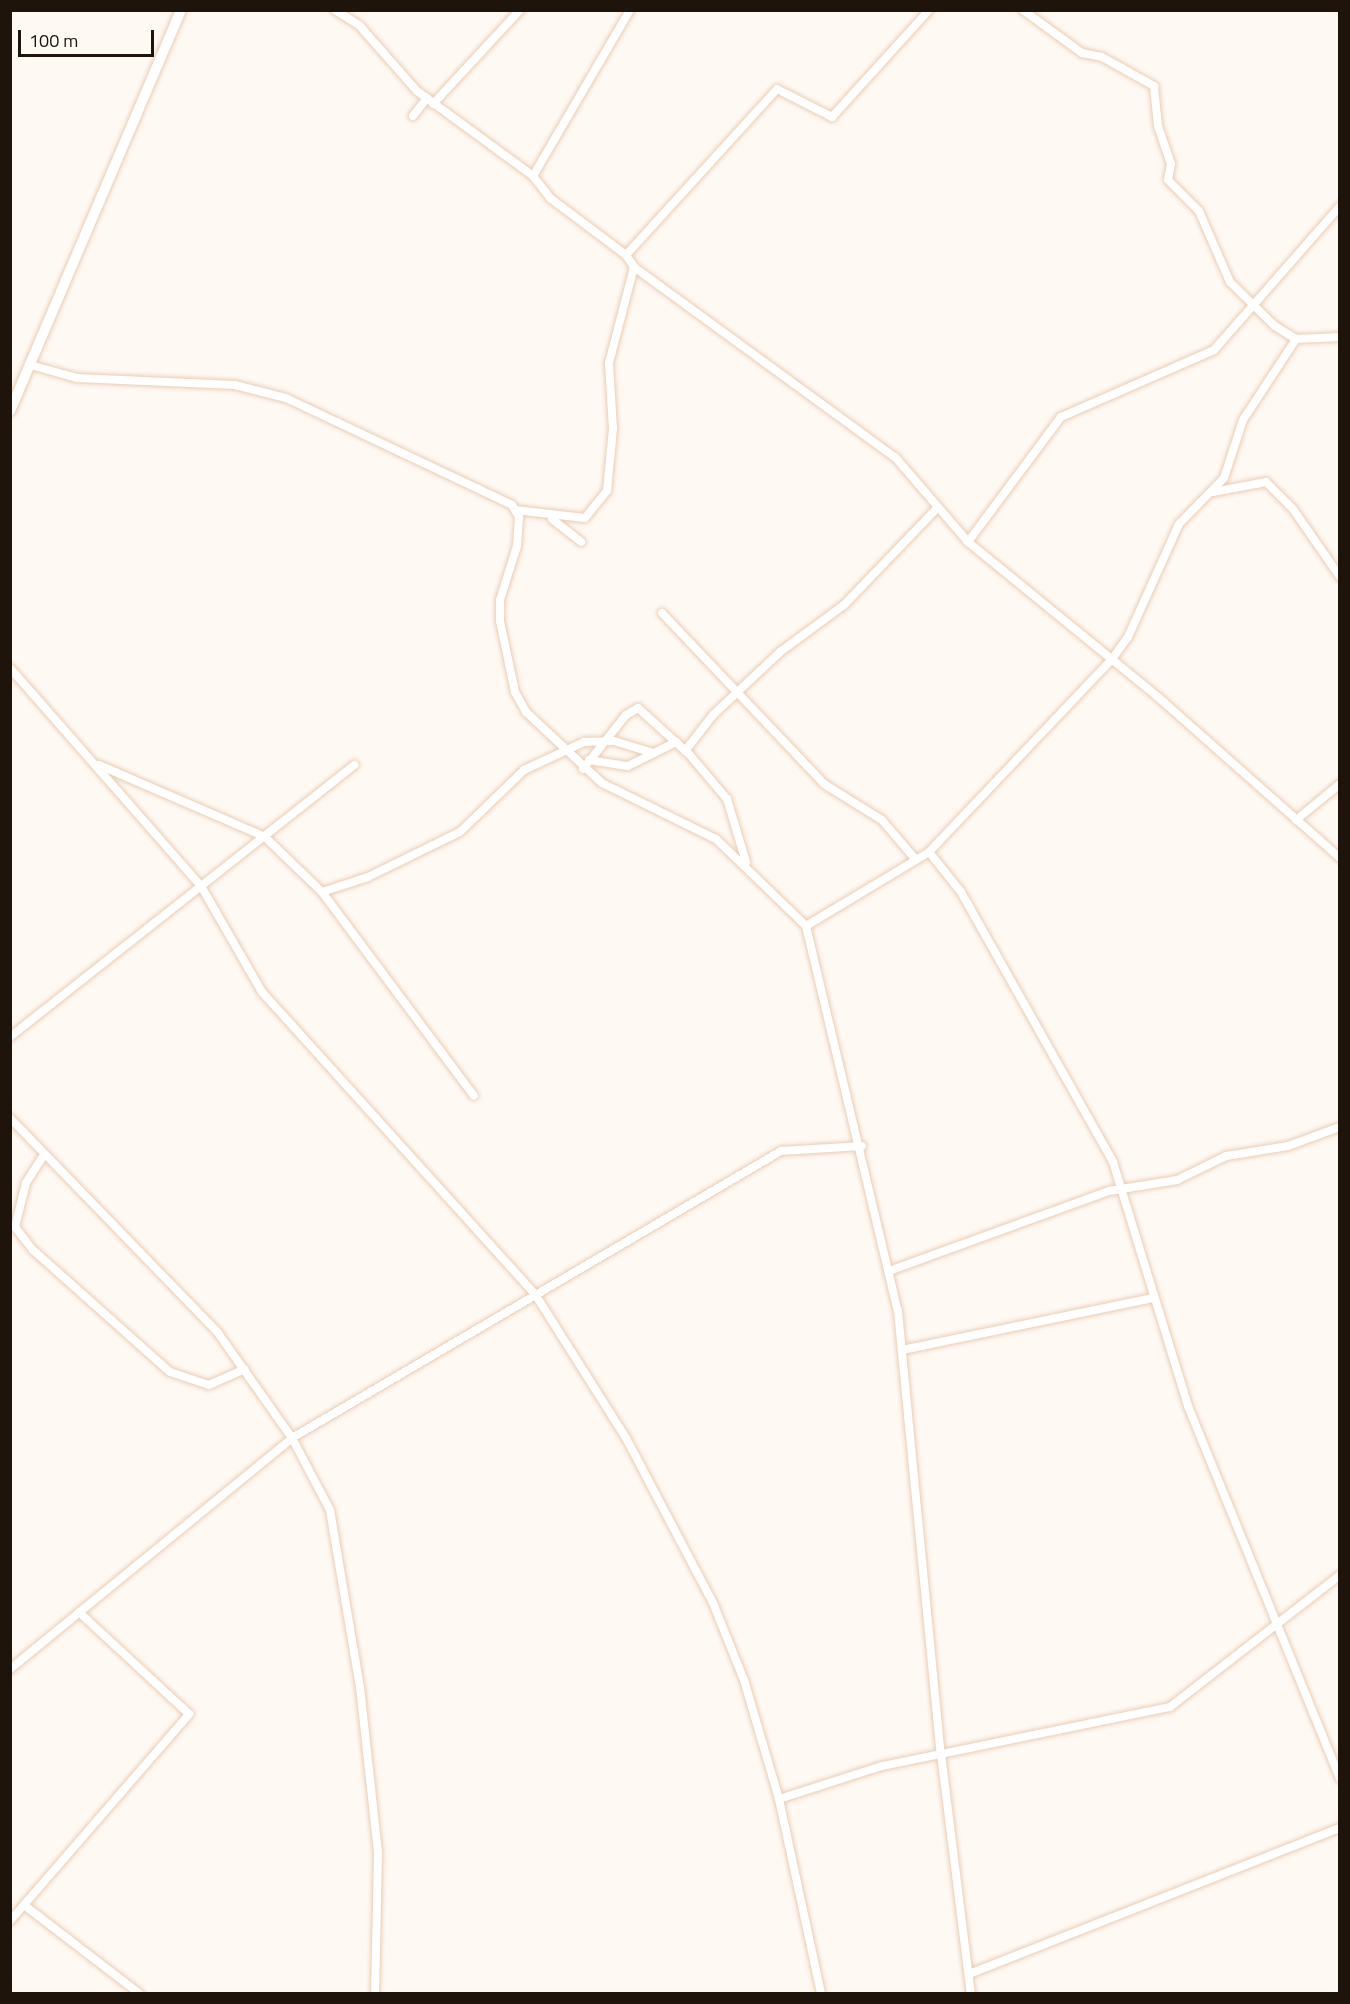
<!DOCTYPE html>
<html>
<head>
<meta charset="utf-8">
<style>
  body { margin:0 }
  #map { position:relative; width:1350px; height:2004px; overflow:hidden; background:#fff9f4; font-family:"Titillium Web",sans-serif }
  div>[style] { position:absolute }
  .roads { filter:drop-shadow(0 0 2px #e9cdb4) drop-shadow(0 0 2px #e9cdb4) }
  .street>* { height:8px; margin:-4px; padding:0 4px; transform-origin:4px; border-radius:4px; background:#fff }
  .secondary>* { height:10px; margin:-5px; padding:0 5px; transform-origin:5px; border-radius:5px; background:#fff }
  span { translate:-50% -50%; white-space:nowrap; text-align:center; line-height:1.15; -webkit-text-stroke:5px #fff9f4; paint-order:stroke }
  .frame { position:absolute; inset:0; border:12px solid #1e140b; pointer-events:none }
  .scale { position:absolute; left:18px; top:30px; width:136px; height:27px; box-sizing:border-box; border:3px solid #1e140b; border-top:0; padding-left:8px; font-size:18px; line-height:21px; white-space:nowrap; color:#1e140b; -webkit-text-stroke:4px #fff9f4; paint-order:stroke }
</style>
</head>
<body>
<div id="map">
  <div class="roads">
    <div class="street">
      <div style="left:335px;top:10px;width:28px;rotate:32deg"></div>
      <div style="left:359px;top:25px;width:88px;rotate:48.7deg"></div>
      <div style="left:417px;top:91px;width:144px;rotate:36.2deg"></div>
      <div style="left:533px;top:176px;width:28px;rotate:52deg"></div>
      <div style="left:550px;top:198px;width:95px;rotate:36.9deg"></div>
      <div style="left:626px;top:255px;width:14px;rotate:56deg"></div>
      <div style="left:634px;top:267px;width:323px;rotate:36.1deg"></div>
      <div style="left:895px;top:457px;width:112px;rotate:49.3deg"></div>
      <div style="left:968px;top:542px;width:245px;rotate:39.2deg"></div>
      <div style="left:1158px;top:697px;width:243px;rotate:41.5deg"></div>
      <div style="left:1023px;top:10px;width:73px;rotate:36.1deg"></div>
      <div style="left:1082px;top:53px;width:20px;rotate:11deg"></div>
      <div style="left:1102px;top:57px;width:60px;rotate:29.1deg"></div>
      <div style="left:1154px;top:86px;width:40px;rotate:84.3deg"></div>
      <div style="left:1158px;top:126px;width:40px;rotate:71.1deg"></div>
      <div style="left:1171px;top:164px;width:16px;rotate:101deg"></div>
      <div style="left:1168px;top:180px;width:44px;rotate:45deg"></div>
      <div style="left:1199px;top:211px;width:77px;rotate:66.4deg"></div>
      <div style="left:1230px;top:282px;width:63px;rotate:44.4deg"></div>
      <div style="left:1275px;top:326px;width:25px;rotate:32deg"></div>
      <div style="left:433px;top:104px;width:128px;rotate:-47.2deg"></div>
      <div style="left:413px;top:116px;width:23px;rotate:-52deg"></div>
      <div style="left:533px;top:176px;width:192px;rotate:-59.7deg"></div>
      <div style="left:626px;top:255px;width:224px;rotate:-47.7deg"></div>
      <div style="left:777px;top:89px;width:62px;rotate:27deg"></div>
      <div style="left:832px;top:117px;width:144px;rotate:-47.8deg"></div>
      <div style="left:34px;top:366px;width:45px;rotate:15.6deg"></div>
      <div style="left:77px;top:378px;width:158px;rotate:2.5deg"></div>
      <div style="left:235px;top:385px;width:53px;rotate:14.3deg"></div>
      <div style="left:286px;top:398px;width:250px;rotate:25.3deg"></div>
      <div style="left:512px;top:505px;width:14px;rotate:60deg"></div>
      <div style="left:519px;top:517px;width:29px;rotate:94deg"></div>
      <div style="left:517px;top:546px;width:57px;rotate:107.5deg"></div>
      <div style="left:500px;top:600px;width:21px;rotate:90deg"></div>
      <div style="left:500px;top:621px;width:73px;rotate:78.1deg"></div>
      <div style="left:515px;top:692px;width:23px;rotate:61deg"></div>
      <div style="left:526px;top:712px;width:104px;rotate:43.1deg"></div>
      <div style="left:602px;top:783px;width:127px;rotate:26.2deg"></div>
      <div style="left:716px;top:839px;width:125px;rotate:44deg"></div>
      <div style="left:806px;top:926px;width:396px;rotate:76.6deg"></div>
      <div style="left:898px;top:1311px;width:445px;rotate:84.5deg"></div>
      <div style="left:941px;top:1754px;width:242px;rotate:82.9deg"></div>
      <div style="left:1213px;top:492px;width:54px;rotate:-10.7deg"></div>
      <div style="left:1266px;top:482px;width:38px;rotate:45deg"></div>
      <div style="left:1293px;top:509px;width:83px;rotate:55.3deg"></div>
      <div style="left:515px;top:510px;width:70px;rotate:6.5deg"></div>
      <div style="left:585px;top:518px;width:35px;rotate:-51deg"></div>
      <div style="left:607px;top:491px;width:62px;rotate:-84.5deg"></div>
      <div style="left:613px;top:429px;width:66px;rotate:-93.5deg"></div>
      <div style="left:609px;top:363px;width:99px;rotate:-75.4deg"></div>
      <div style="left:552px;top:519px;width:37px;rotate:38deg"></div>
      <div style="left:968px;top:542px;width:156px;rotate:-53.4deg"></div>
      <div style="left:1061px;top:417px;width:167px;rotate:-23.6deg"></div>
      <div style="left:1214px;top:350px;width:191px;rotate:-48.8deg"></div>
      <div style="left:662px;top:613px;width:236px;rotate:46.5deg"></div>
      <div style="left:824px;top:784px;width:68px;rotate:31.8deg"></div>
      <div style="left:882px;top:820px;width:52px;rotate:49.6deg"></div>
      <div style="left:10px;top:668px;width:290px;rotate:48.8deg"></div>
      <div style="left:201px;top:886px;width:122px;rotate:60.1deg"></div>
      <div style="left:262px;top:992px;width:407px;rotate:47.9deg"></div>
      <div style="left:535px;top:1294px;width:170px;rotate:57.7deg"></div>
      <div style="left:626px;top:1438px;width:187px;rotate:62.2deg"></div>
      <div style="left:713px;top:1603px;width:83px;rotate:68.1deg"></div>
      <div style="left:744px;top:1680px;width:124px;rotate:73.6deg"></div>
      <div style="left:779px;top:1799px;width:199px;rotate:77.8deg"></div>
      <div style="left:685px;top:751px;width:46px;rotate:-52.1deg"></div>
      <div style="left:713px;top:715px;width:92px;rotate:-43.2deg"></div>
      <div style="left:780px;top:652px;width:81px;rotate:-36.4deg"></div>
      <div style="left:845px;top:604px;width:134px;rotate:-46.2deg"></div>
      <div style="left:589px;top:760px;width:39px;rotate:9deg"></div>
      <div style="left:628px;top:766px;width:54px;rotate:-26.6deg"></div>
      <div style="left:99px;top:765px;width:181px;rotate:23.4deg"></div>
      <div style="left:265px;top:837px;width:79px;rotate:44deg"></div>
      <div style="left:322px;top:892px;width:48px;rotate:-18.1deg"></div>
      <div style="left:368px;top:877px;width:102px;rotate:-26.1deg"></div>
      <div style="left:460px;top:832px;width:89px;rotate:-44.1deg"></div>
      <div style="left:524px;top:770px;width:66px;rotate:-25deg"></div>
      <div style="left:584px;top:742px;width:30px;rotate:-2deg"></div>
      <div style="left:614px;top:741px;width:38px;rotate:17deg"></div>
      <div style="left:583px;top:769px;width:69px;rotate:-51.5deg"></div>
      <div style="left:626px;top:715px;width:14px;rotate:-30deg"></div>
      <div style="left:638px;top:708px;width:69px;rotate:42deg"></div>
      <div style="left:689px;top:754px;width:59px;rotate:49.8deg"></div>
      <div style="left:727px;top:799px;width:66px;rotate:73.2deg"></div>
      <div style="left:1296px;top:820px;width:57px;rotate:-39.3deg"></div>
      <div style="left:929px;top:852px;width:51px;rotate:51.3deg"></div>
      <div style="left:961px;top:892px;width:310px;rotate:60.6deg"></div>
      <div style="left:1113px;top:1162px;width:255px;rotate:72.9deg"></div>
      <div style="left:1188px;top:1406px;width:402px;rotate:67.8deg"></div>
      <div style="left:322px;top:892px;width:254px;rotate:53.3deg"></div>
      <div style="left:806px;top:926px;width:144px;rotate:-31deg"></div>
      <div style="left:929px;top:852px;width:266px;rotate:-46.5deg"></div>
      <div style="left:1112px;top:659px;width:27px;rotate:-54deg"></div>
      <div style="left:1128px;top:637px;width:124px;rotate:-65.7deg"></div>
      <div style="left:1179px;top:524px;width:64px;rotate:-45.6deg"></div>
      <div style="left:1224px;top:478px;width:61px;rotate:-71.9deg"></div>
      <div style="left:1243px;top:420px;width:97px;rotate:-56.8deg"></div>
      <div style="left:1296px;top:339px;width:44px;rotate:-2.6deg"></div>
      <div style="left:10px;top:1037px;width:439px;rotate:-38.3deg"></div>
      <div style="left:10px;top:1118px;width:299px;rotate:45.9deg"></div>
      <div style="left:218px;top:1333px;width:128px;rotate:54.8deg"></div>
      <div style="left:292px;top:1438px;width:81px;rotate:62.2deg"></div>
      <div style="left:330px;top:1510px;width:180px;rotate:80.4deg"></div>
      <div style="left:360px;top:1687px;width:167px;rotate:83.8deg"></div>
      <div style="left:378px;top:1853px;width:141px;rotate:91.2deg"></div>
      <div style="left:44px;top:1155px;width:33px;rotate:123deg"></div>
      <div style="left:26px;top:1183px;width:45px;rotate:104deg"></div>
      <div style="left:15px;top:1227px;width:29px;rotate:52deg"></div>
      <div style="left:33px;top:1250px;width:183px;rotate:41.7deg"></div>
      <div style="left:170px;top:1372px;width:41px;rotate:18.4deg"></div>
      <div style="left:209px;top:1385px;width:39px;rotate:-24deg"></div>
      <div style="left:889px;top:1271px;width:234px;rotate:-20deg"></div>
      <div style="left:1109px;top:1191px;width:69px;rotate:-9.2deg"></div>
      <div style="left:1177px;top:1180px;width:55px;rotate:-26.1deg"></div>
      <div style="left:1226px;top:1156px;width:63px;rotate:-9.2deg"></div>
      <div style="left:1288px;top:1146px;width:55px;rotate:-20.1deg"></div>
      <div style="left:902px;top:1350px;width:255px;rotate:-11.7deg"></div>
      <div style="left:10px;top:1669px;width:365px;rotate:-39.3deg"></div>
      <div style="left:292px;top:1438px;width:567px;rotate:-30.41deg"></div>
      <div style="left:781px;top:1151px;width:81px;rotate:-3.5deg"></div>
      <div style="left:779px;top:1799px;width:108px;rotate:-17.8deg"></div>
      <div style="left:882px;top:1766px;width:294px;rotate:-11.6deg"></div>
      <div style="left:1170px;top:1707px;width:215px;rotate:-37.8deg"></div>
      <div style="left:24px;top:1905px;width:146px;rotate:37.5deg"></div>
      <div style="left:10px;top:1921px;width:274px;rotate:-49.1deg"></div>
      <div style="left:189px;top:1714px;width:150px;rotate:-137.2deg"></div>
      <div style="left:969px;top:1974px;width:399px;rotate:-21.5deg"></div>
    </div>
    <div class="secondary">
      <div style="left:10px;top:411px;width:436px;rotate:-66.9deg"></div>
    </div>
  </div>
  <div class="frame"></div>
  <div class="scale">100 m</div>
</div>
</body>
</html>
